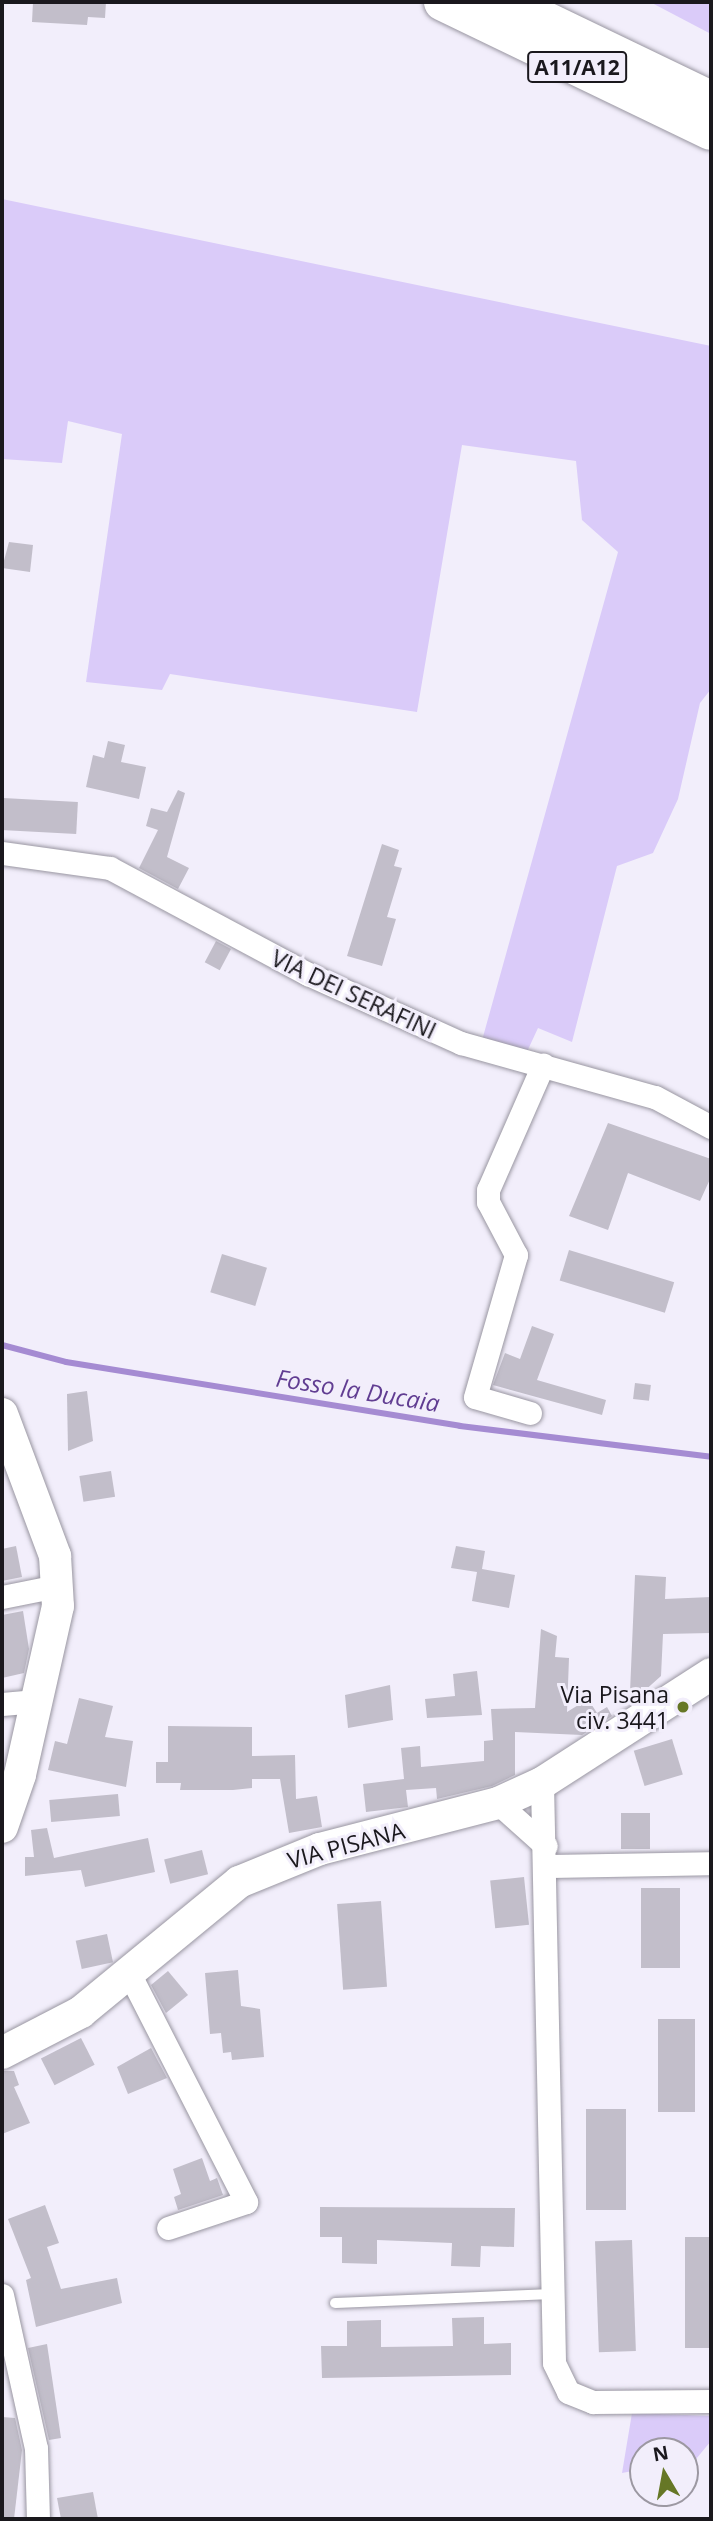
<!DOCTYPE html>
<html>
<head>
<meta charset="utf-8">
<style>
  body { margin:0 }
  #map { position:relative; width:713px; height:2521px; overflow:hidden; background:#f2eefb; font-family:"Open Sans",sans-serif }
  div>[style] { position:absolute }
  .green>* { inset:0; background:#dacbf9 }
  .stream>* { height:6px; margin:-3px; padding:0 3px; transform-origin:3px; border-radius:3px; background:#a58bd2 }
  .building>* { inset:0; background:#c2beca; transform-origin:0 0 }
  .roads { filter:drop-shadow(0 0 2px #9996a1) drop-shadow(0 0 2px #9996a1) }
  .lane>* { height:10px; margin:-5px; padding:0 5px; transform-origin:5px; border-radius:5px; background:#fff }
  .street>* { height:23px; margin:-11.5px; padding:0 11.5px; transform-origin:11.5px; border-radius:11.5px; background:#fff }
  .secondary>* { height:32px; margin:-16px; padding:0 16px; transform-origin:16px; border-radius:16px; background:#fff }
  .highway>* { height:38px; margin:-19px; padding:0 19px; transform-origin:19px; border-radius:19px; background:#fff }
  .dots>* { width:19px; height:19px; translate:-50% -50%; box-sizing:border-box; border:4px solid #f2eefb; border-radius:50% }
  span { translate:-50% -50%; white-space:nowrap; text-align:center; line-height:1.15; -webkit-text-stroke:6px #f2eefb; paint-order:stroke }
  .shield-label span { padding:2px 5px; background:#f2eefb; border:2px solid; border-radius:5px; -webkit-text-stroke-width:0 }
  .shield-label { font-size:21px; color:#1a181d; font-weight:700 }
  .street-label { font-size:23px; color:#1a181d }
  .poi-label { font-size:23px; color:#1a181d }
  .right { translate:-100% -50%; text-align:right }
  .water-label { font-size:24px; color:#613d92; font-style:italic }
  .frame { position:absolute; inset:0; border:4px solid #1a181d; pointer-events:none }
  .north { position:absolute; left:629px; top:2437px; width:70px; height:70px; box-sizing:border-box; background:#f2eefb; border:2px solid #9c98a2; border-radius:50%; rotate:350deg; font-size:19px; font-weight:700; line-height:28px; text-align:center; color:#1a181d }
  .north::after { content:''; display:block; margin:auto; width:24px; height:32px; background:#667726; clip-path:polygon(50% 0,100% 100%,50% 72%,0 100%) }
</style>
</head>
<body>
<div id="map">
  <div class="green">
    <div style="clip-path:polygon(650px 2px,711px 2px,711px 34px)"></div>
    <div style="clip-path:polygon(2px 199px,711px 346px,711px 689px,700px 703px,678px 799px,653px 853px,617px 866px,572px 1042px,538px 1028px,525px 1056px,481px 1044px,618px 552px,582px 520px,576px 461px,462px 445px,417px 712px,170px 674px,162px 690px,86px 682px,122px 434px,68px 421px,62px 463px,2px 459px)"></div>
    <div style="clip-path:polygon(632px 2413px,711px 2416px,711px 2441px,696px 2459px,685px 2461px,685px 2451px,643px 2451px,643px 2469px,622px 2473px)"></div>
  </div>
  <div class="stream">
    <div style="left:2px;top:1345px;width:66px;rotate:14.9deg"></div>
    <div style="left:66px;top:1362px;width:399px;rotate:9.2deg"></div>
    <div style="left:460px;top:1426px;width:253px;rotate:7deg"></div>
  </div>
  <div class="building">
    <div style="clip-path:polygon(33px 2px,106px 2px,105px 18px,88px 17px,87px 25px,32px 22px)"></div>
    <div style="clip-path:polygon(9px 542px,33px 545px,30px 572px,2px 568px)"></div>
    <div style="clip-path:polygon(108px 741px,125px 745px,121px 762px,146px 767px,139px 799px,86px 787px,93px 755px,104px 758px)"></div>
    <div style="clip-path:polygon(178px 790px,185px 793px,167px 857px,189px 868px,178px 889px,139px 868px,158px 830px,146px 826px,151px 808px,167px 812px)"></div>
    <div style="left:3px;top:798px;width:75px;height:32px;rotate:3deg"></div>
    <div style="clip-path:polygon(382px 844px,399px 850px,394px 866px,402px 868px,387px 917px,396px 919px,382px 966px,347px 956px)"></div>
    <div style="left:216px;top:941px;width:17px;height:24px;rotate:28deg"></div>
    <div style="clip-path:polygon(608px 1123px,711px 1159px,711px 1177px,700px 1201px,628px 1173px,608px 1230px,569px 1216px)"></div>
    <div style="left:569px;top:1250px;width:110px;height:32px;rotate:17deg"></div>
    <div style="left:222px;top:1254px;width:47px;height:40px;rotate:17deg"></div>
    <div style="clip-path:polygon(532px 1326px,554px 1334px,537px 1380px,606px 1400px,602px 1415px,493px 1385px,505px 1353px,520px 1359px)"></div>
    <div style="left:635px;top:1383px;width:16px;height:16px;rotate:7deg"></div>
    <div style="clip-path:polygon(87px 1391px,93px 1441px,68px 1451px,67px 1394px)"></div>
    <div style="left:111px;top:1471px;width:26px;height:32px;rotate:81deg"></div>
    <div style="clip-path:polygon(16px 1546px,22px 1577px,2px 1581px,2px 1549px)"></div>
    <div style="clip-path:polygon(456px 1546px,485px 1551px,482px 1569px,515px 1575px,509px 1608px,472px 1601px,477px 1572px,451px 1568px)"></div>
    <div style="clip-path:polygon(635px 1575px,666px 1577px,665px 1599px,711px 1597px,711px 1633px,663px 1634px,661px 1676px,642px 1693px,630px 1692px)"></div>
    <div style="clip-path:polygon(23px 1611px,29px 1649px,24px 1673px,2px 1678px,2px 1615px)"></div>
    <div style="clip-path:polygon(541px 1629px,557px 1636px,555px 1657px,569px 1658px,567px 1712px,588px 1699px,597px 1713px,607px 1707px,612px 1716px,582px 1735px,515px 1732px,515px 1775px,492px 1786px,437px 1799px,436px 1788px,406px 1790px,408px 1807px,366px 1812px,363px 1784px,404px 1779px,401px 1748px,420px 1746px,421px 1767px,484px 1761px,484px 1741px,493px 1740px,491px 1709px,535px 1708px)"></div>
    <div style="clip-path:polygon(477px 1671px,482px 1715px,427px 1718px,425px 1699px,455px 1696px,453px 1674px)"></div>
    <div style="clip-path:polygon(390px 1685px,393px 1720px,348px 1728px,345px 1695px)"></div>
    <div style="clip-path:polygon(79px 1698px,113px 1706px,105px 1737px,133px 1741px,126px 1787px,48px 1770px,55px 1741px,67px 1744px)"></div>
    <div style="clip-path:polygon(168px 1726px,252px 1727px,252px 1756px,295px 1755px,296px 1799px,317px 1796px,322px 1827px,289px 1833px,280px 1779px,252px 1779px,252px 1788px,233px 1790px,180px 1790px,181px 1783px,156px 1783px,156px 1762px,168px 1762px)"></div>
    <div style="left:672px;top:1739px;width:37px;height:40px;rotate:73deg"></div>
    <div style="left:118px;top:1794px;width:22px;height:69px;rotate:85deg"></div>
    <div style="left:621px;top:1813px;width:29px;height:36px"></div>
    <div style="clip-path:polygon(47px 1828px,54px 1858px,148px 1838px,155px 1872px,85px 1887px,81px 1870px,25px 1876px,25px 1857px,34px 1857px,31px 1830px)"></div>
    <div style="left:202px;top:1850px;width:25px;height:39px;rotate:76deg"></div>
    <div style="left:524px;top:1877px;width:48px;height:34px;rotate:84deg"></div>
    <div style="left:641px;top:1888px;width:39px;height:80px"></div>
    <div style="left:381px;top:1901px;width:86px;height:44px;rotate:86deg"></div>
    <div style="left:107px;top:1934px;width:29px;height:32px;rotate:78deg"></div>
    <div style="clip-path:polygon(238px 1970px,241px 2006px,260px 2009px,264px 2057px,232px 2060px,231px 2052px,223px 2053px,221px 2033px,210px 2034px,205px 1973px)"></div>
    <div style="clip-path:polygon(168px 1971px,188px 1995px,166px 2013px,151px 1985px)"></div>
    <div style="left:658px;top:2019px;width:37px;height:93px"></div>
    <div style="left:81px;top:2038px;width:30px;height:45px;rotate:63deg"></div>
    <div style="clip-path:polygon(151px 2048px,167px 2078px,128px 2094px,117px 2067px)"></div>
    <div style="clip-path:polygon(2px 2071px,14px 2071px,19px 2085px,14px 2087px,30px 2123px,2px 2134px)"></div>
    <div style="left:586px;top:2109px;width:40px;height:101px"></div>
    <div style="clip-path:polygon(202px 2158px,210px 2181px,217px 2178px,223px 2195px,178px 2210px,174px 2197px,181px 2194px,173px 2169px)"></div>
    <div style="clip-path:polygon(45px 2205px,59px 2243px,47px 2247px,61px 2289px,117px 2278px,122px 2303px,36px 2327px,26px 2280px,31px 2278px,8px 2219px)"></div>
    <div style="clip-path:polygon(320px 2207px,515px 2208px,514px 2247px,481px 2246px,480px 2267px,451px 2266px,452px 2243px,377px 2240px,377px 2264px,342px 2263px,342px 2237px,320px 2237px)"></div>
    <div style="left:711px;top:2237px;width:111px;height:26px;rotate:90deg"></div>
    <div style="left:632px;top:2240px;width:111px;height:37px;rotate:88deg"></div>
    <div style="clip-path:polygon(484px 2317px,484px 2344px,511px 2343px,511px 2375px,322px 2378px,321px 2346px,347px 2346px,347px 2321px,381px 2320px,381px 2347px,453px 2346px,452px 2318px)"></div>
    <div style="clip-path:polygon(47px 2344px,61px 2438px,49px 2440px,28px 2348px)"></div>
    <div style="clip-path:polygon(2px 2417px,15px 2418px,22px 2450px,14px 2519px,2px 2519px)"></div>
    <div style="clip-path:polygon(93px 2492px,98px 2519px,61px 2519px,57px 2498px)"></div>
  </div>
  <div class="roads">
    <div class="lane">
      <div style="left:335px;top:2303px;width:218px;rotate:-2.4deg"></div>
    </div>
    <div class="street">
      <div style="left:2px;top:853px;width:109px;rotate:7.9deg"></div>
      <div style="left:110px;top:868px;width:225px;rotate:28.2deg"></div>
      <div style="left:308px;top:974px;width:168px;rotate:24.3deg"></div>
      <div style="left:461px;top:1043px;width:201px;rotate:15.6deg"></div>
      <div style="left:655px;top:1097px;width:64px;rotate:28.2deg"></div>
      <div style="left:530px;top:1413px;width:57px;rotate:-163.8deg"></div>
      <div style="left:475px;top:1397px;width:148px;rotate:-73.9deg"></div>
      <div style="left:516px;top:1255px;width:60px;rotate:-117.8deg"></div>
      <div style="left:488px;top:1202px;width:12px;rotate:-90deg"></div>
      <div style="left:488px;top:1190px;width:137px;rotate:-66.3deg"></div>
      <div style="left:2px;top:1597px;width:56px;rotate:-11.3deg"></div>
      <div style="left:2px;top:1704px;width:37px;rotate:-5deg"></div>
      <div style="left:542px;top:1783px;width:580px;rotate:88.81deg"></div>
      <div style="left:554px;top:2363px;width:32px;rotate:64deg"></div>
      <div style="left:568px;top:2392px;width:27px;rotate:22deg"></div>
      <div style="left:593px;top:2402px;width:118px;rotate:-0.5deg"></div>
      <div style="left:498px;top:1803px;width:64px;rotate:41.9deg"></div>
      <div style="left:547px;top:1866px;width:164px;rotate:-1deg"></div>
      <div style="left:130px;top:1975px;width:255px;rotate:62.9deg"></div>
      <div style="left:246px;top:2202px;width:82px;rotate:161.6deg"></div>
      <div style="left:2px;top:2295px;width:157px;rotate:77.5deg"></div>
      <div style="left:36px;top:2448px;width:71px;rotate:88.4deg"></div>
    </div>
    <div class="secondary">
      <div style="left:2px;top:1414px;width:152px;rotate:69.5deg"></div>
      <div style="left:55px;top:1556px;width:50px;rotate:86.6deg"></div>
      <div style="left:58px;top:1606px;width:173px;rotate:102.7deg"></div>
      <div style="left:20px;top:1775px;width:55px;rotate:109.1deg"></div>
      <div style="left:2px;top:2053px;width:89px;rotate:-27.4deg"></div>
      <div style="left:81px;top:2012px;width:205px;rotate:-39.4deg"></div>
      <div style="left:239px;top:1882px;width:87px;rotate:-22.2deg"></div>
      <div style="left:320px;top:1849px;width:184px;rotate:-14.5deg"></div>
      <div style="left:498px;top:1803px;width:48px;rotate:-24.4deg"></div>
      <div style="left:542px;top:1783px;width:201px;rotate:-32.8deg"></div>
    </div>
    <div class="highway">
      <div style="left:443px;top:2px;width:297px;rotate:25.7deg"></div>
      <div style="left:507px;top:2px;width:226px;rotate:25.7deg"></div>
    </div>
  </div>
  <div class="dots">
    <div style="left:683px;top:1707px;background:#667726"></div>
  </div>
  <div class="shield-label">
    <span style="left:577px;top:67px">A11/A12</span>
  </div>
  <div class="street-label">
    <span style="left:354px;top:994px;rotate:25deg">VIA DEI SERAFINI</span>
    <span style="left:346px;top:1845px;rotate:-15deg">VIA PISANA</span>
  </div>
  <div class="poi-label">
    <span class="right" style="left:669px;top:1707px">Via Pisana<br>civ. 3441</span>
  </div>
  <div class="water-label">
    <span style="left:358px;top:1390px;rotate:9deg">Fosso la Ducaia</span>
  </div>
  <div class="frame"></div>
  <div class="north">N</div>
</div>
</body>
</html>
